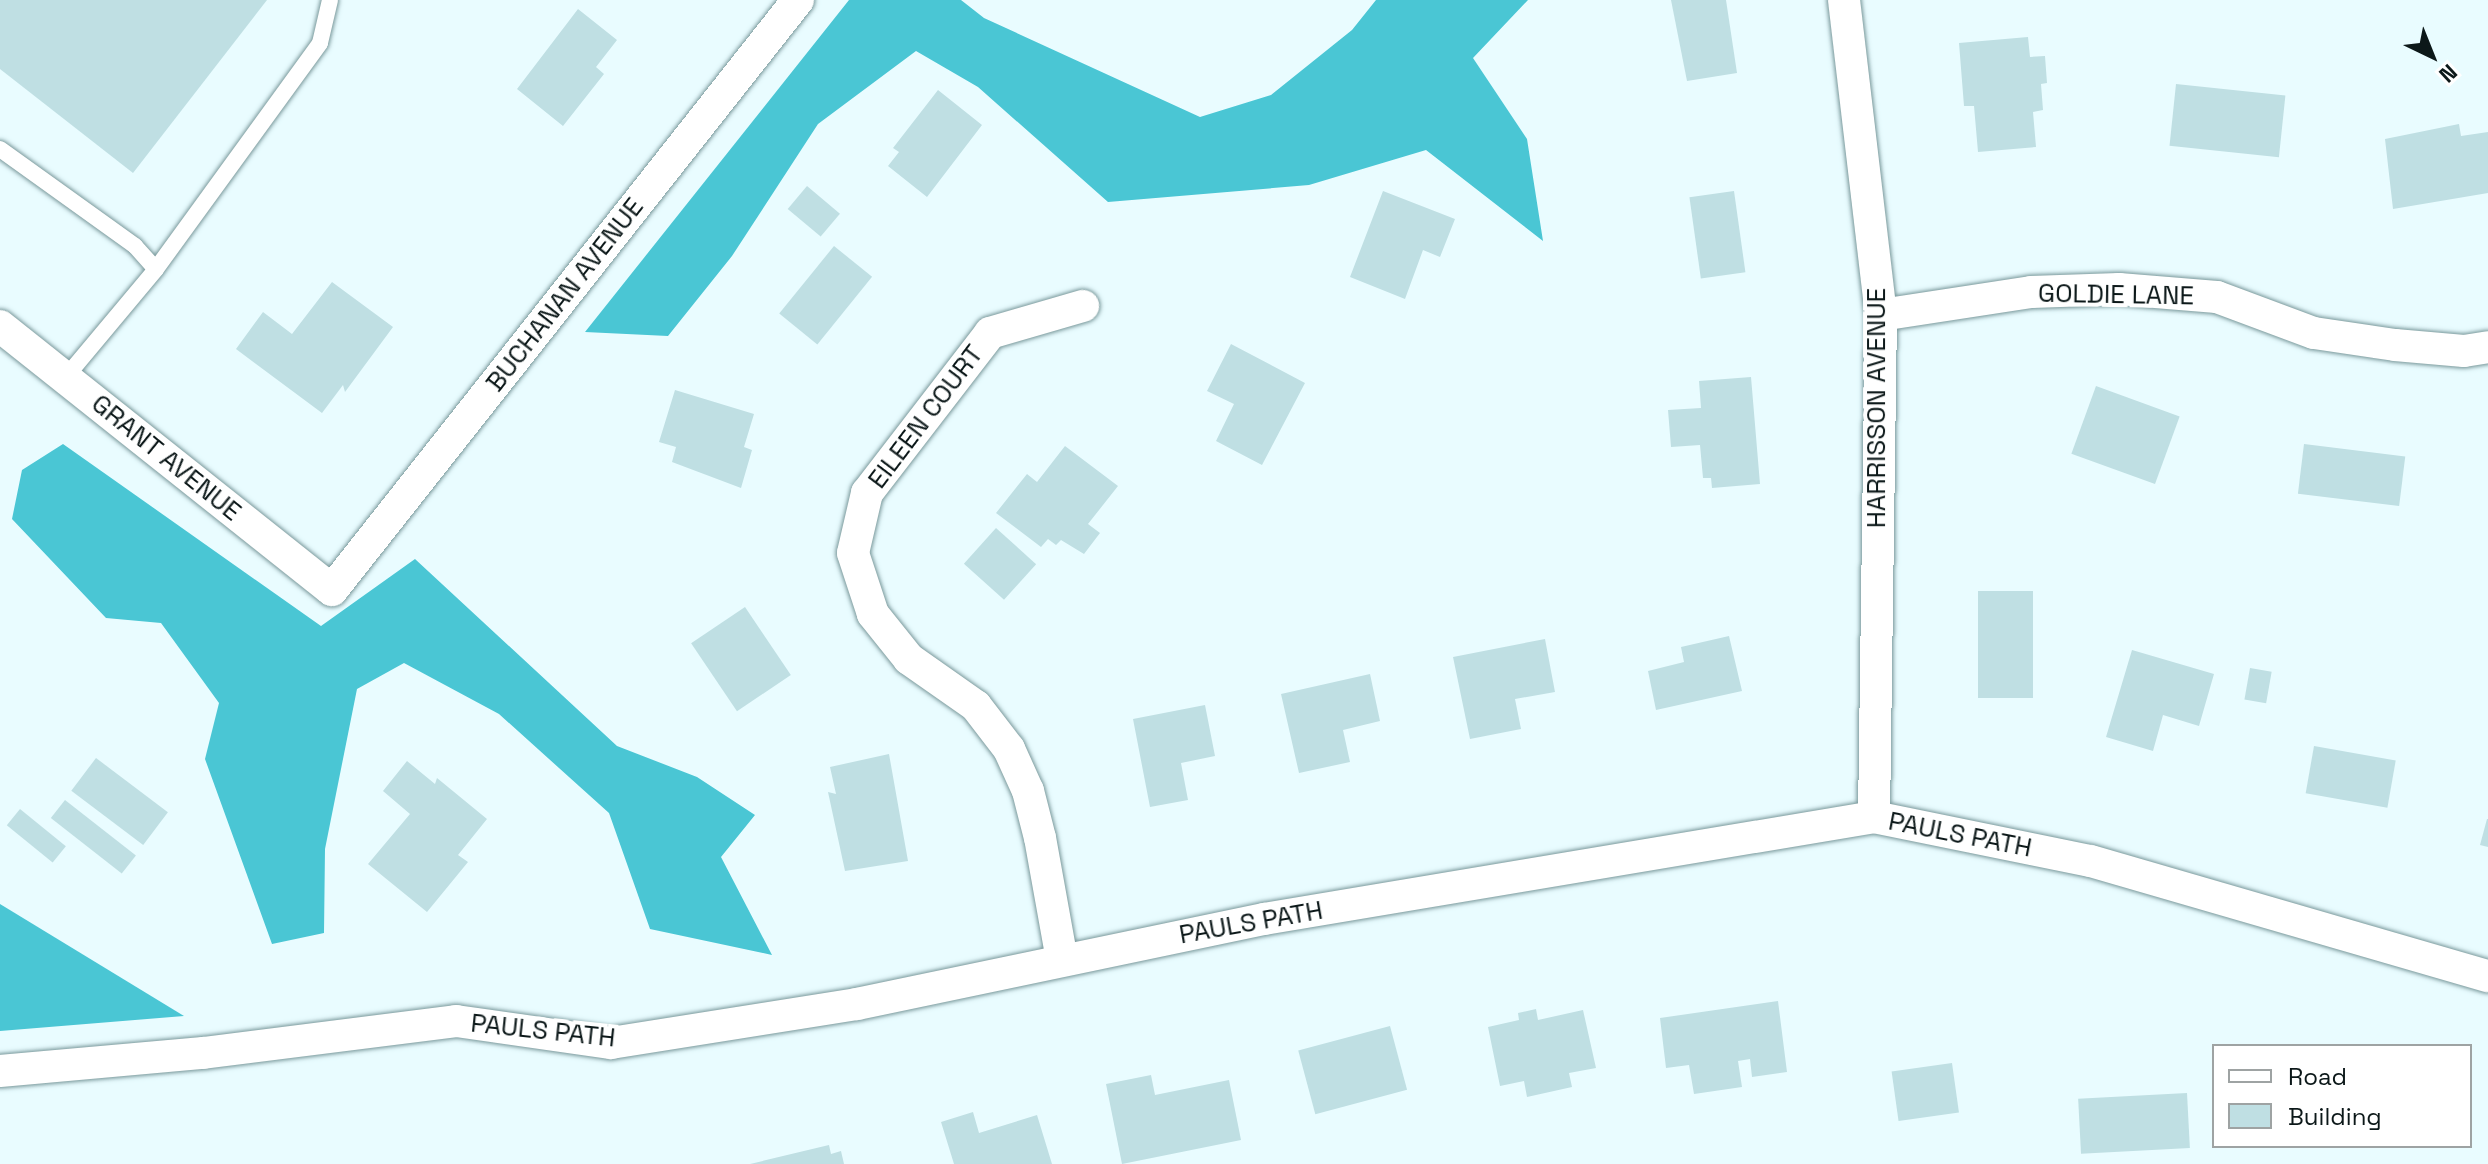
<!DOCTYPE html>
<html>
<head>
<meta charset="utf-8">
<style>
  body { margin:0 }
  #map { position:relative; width:2488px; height:1164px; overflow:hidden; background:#e9fcff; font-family:"Space Grotesk",sans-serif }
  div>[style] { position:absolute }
  .forest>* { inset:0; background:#4ac6d4 }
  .building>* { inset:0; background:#bfdfe3; transform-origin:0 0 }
  .roads { filter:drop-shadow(0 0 2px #7a999c) drop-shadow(0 0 2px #7a999c) }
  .service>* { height:16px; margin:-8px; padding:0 8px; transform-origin:8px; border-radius:8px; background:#fff }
  .minor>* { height:32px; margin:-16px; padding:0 16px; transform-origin:16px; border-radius:16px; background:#fff }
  span { translate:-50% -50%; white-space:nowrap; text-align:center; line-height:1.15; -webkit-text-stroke:8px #fff; paint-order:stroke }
  .street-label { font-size:26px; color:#0c1819 }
  .legend { position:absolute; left:2212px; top:1044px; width:260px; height:104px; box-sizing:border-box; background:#fff; border:2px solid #9ea3a3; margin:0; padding:10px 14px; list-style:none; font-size:24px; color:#0c1819 }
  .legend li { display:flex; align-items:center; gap:16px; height:40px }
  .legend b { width:40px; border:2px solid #9ea3a3 }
  .north { position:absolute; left:2392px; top:16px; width:80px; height:80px; -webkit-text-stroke:6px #fff; paint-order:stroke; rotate:137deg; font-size:22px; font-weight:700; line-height:32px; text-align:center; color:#0c1819 }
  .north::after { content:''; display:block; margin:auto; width:28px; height:36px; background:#0c1819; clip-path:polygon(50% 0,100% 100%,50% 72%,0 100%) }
</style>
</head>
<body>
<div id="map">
  <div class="forest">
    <div style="clip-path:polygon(849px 0,961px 0,984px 18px,1200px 117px,1271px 95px,1352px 30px,1376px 0,1528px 0,1473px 58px,1527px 139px,1543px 241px,1426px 150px,1309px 185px,1108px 202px,978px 87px,916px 51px,818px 124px,732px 256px,668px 336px,585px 332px)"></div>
    <div style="clip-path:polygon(63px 444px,321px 626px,415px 559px,617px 746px,697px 777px,755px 815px,721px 857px,772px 955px,650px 929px,609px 813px,499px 714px,404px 663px,357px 689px,325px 849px,324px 933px,272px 944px,205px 759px,219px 703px,161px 623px,106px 618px,12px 519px,22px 470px)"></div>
    <div style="clip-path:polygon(0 904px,184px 1016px,0 1031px)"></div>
  </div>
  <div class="building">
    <div style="clip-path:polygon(0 0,267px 0,133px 173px,0 69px)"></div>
    <div style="clip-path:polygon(1671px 0,1726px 0,1737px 73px,1687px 81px)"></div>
    <div style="clip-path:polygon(578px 9px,617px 40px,596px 67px,604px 74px,563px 126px,517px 89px)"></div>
    <div style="clip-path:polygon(2028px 37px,2030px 57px,2045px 56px,2047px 83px,2041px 84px,2043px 110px,2033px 112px,2036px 147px,1978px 152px,1974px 106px,1964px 106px,1959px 43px)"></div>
    <div style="left:2176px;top:84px;width:110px;height:62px;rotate:6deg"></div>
    <div style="clip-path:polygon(938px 90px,982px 125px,927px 197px,888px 166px,899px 152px,893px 148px)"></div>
    <div style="clip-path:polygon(2459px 124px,2461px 136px,2488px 132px,2488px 193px,2393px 209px,2385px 139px)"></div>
    <div style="left:807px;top:186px;width:43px;height:30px;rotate:40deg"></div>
    <div style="clip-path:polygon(1383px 191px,1455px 219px,1440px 257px,1423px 250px,1405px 299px,1350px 277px)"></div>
    <div style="left:1734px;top:191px;width:82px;height:45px;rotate:82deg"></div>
    <div style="left:834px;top:246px;width:49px;height:87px;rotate:39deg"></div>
    <div style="clip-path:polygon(332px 282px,393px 327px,345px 392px,343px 385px,322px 413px,236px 349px,263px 312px,292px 334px)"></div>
    <div style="clip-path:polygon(1231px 344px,1305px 383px,1262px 465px,1216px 441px,1234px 404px,1207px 391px)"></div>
    <div style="clip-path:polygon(1751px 377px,1760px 484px,1712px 488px,1711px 478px,1703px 478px,1700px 445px,1671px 447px,1668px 410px,1701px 408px,1699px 381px)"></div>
    <div style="left:2096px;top:386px;width:89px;height:72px;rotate:20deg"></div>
    <div style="clip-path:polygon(675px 390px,754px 414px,744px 447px,752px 450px,741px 488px,672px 462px,676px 447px,659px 442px)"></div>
    <div style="left:2304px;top:444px;width:102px;height:50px;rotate:7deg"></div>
    <div style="clip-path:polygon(1065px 446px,1118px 486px,1088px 524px,1100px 533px,1084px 554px,1061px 540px,1056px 545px,1048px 539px,1041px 547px,996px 513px,1027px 474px,1037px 482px)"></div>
    <div style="left:996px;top:528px;width:54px;height:48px;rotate:42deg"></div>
    <div style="left:1978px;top:591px;width:55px;height:107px"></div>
    <div style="left:745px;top:607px;width:82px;height:65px;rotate:56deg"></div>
    <div style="clip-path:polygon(1729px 636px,1742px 691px,1656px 710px,1648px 671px,1684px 662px,1681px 647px)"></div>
    <div style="clip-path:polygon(1545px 639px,1555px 692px,1515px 699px,1521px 729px,1470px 739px,1453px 657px)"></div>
    <div style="clip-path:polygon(2132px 650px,2214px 674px,2199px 726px,2163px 715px,2153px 751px,2106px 737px)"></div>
    <div style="left:2250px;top:668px;width:22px;height:32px;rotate:10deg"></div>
    <div style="clip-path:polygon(1370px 674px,1380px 721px,1343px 730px,1350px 762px,1299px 773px,1281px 694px)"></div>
    <div style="clip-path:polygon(1205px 705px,1215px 756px,1181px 763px,1188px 800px,1150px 807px,1133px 719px)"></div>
    <div style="left:2314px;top:746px;width:83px;height:48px;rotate:10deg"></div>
    <div style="clip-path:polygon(889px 754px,908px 861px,845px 871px,828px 792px,836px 794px,830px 767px)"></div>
    <div style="left:96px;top:758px;width:90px;height:41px;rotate:37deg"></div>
    <div style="clip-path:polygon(407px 761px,435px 784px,437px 778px,487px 819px,458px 855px,468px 862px,427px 912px,368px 864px,410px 814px,383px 791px)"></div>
    <div style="left:65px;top:800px;width:90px;height:23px;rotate:38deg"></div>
    <div style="left:20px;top:809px;width:59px;height:21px;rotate:39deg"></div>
    <div style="clip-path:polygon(2487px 819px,2488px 819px,2488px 847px,2480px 845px)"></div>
    <div style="clip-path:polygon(1778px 1001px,1787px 1072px,1752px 1077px,1750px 1059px,1738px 1061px,1742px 1087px,1694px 1094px,1689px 1065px,1666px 1068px,1660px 1018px)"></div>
    <div style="clip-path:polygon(1536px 1009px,1538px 1020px,1583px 1010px,1596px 1068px,1569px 1073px,1572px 1087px,1527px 1097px,1524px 1081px,1500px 1086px,1488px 1027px,1519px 1020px,1518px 1013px)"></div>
    <div style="left:1390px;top:1026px;width:66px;height:95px;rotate:75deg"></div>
    <div style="left:1952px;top:1063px;width:50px;height:61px;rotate:82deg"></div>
    <div style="clip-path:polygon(1151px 1075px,1155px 1095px,1229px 1080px,1241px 1140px,1122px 1164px,1106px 1084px)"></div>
    <div style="left:2187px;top:1093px;width:55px;height:109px;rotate:87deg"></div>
    <div style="clip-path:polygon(973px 1112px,979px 1133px,1037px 1115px,1052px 1164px,954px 1164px,941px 1122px)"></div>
    <div style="clip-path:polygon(829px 1145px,831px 1154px,841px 1151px,844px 1164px,750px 1164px)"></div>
  </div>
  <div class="roads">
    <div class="service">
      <div style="left:0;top:149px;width:166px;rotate:35.7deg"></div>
      <div style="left:135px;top:246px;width:31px;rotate:48deg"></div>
      <div style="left:65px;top:378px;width:142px;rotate:-50.1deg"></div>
      <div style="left:156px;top:269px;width:279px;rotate:-54deg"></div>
      <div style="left:320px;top:43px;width:44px;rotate:-76.9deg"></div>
    </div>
    <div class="minor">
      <div style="left:1844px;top:0;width:317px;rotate:83.3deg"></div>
      <div style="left:1881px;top:315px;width:502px;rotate:90.8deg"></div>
      <div style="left:1881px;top:315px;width:152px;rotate:-8.7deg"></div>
      <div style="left:2031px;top:292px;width:88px;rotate:-2deg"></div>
      <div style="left:2119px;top:289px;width:98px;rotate:4.7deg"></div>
      <div style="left:2217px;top:297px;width:103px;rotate:20.4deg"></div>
      <div style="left:2314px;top:333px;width:82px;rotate:8.4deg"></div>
      <div style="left:2395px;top:345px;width:69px;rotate:5deg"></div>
      <div style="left:2464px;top:351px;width:24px;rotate:-9deg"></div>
      <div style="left:0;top:326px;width:424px;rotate:38.5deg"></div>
      <div style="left:332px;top:590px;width:752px;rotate:-51.7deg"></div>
      <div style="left:1062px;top:960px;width:124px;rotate:-100.2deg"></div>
      <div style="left:1040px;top:838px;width:49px;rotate:-104.3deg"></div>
      <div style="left:1028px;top:791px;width:46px;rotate:-114.3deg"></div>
      <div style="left:1009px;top:749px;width:54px;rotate:-127.5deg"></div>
      <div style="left:976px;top:706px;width:82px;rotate:-145deg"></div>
      <div style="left:909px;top:659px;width:58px;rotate:-128.7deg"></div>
      <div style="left:873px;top:614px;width:64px;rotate:-108.2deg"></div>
      <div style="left:853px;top:553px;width:62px;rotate:-76.9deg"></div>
      <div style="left:867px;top:493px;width:202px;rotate:-52.4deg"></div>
      <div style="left:990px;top:333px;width:97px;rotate:-16.2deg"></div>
      <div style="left:0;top:1071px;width:204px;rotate:-5.1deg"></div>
      <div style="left:203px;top:1053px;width:255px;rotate:-7.2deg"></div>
      <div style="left:456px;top:1021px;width:157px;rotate:8.1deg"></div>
      <div style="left:611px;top:1043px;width:249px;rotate:-9deg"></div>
      <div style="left:857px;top:1004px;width:416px;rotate:-11.8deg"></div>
      <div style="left:1264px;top:919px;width:618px;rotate:-9.49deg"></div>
      <div style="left:1874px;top:817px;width:221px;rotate:11.5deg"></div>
      <div style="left:2091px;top:861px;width:413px;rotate:16.2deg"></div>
    </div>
  </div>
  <div class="street-label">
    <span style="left:565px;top:295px;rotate:-52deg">BUCHANAN AVENUE</span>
    <span style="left:2116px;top:295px;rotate:1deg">GOLDIE LANE</span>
    <span style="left:1877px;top:408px;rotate:-90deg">HARRISSON AVENUE</span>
    <span style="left:926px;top:417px;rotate:-53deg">EILEEN COURT</span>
    <span style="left:166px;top:458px;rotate:39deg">GRANT AVENUE</span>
    <span style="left:1960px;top:835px;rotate:11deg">PAULS PATH</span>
    <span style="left:1251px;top:923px;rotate:-10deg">PAULS PATH</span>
    <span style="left:543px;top:1031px;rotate:6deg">PAULS PATH</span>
  </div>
  <ul class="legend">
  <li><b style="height:10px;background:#fff"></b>Road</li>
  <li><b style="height:22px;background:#bfdfe3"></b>Building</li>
  </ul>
  <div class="north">N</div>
</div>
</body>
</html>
